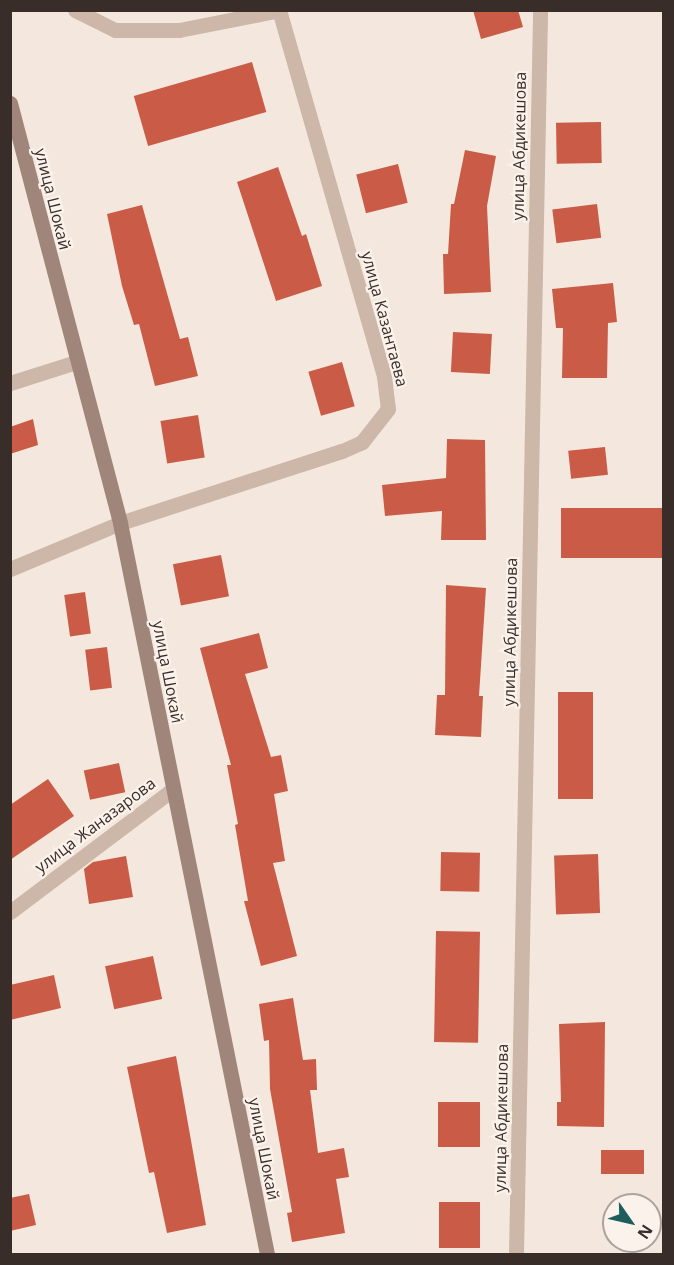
<!DOCTYPE html>
<html>
<head>
<meta charset="utf-8">
<style>
  body { margin:0 }
  #map { position:relative; width:674px; height:1265px; overflow:hidden; background:#f4e8de; font-family:"Open Sans",sans-serif }
  div>[style] { position:absolute }
  .building>* { inset:0; background:#ca5b46; transform-origin:0 0 }
  .street>* { height:15px; margin:-7.5px; padding:0 7.5px; transform-origin:7.5px; border-radius:7.5px; background:#ccb7a9 }
  .secondary>* { height:15px; margin:-7.5px; padding:0 7.5px; transform-origin:7.5px; border-radius:7.5px; background:#a0857a }
  span { translate:-50% -50%; white-space:nowrap; text-align:center; line-height:1.15; -webkit-text-stroke:4.5px #fbf2eb; paint-order:stroke }
  .street-label { font-size:16px; color:#392d29 }
  .frame { position:absolute; inset:0; border:12px solid #392d29; pointer-events:none }
  .north { position:absolute; left:602px; top:1193px; width:60px; height:60px; box-sizing:border-box; background:#fbf2eb; border:2px solid #ada39d; border-radius:50%; rotate:124deg; font-size:16px; font-weight:700; line-height:24px; text-align:center; color:#392d29 }
  .north::after { content:''; display:block; margin:auto; width:21px; height:27px; background:#1d5d5c; clip-path:polygon(50% 0,100% 100%,50% 72%,0 100%) }
</style>
</head>
<body>
<div id="map">
  <div class="building">
    <div style="clip-path:polygon(473px 10px,518px 10px,523px 27px,481px 39px)"></div>
    <div style="left:252px;top:62px;width:52px;height:123px;rotate:74deg"></div>
    <div style="left:601px;top:122px;width:41px;height:45px;rotate:89deg"></div>
    <div style="clip-path:polygon(465px 150px,496px 156px,487px 206px,491px 292px,444px 294px,443px 254px,448px 254px,451px 204px,454px 204px)"></div>
    <div style="left:398px;top:164px;width:40px;height:43px;rotate:76deg"></div>
    <div style="clip-path:polygon(278px 167px,302px 236px,306px 234px,322px 286px,276px 301px,237px 182px)"></div>
    <div style="left:597px;top:204px;width:34px;height:45px;rotate:83deg"></div>
    <div style="clip-path:polygon(142px 205px,180px 339px,188px 337px,198px 376px,155px 386px,139px 324px,134px 325px,122px 286px,107px 214px)"></div>
    <div style="clip-path:polygon(613px 283px,617px 322px,608px 323px,607px 378px,562px 378px,563px 328px,556px 328px,552px 289px)"></div>
    <div style="left:453px;top:332px;width:39px;height:40px;rotate:3deg"></div>
    <div style="left:342px;top:362px;width:46px;height:35px;rotate:74deg"></div>
    <div style="left:198px;top:415px;width:43px;height:38px;rotate:81deg"></div>
    <div style="clip-path:polygon(33px 419px,38px 445px,10px 454px,10px 427px)"></div>
    <div style="clip-path:polygon(447px 439px,485px 440px,486px 540px,441px 540px,442px 511px,385px 516px,382px 485px,446px 478px)"></div>
    <div style="left:605px;top:447px;width:28px;height:37px;rotate:84deg"></div>
    <div style="left:663px;top:508px;width:50px;height:102px;rotate:90deg"></div>
    <div style="left:221px;top:555px;width:42px;height:49px;rotate:79deg"></div>
    <div style="clip-path:polygon(446px 585px,486px 588px,479px 696px,483px 696px,481px 737px,435px 735px,437px 695px,445px 695px)"></div>
    <div style="left:85px;top:592px;width:42px;height:21px;rotate:82deg"></div>
    <div style="clip-path:polygon(259px 633px,268px 668px,245px 674px,271px 757px,281px 755px,288px 791px,274px 794px,285px 861px,273px 863px,297px 956px,261px 966px,244px 901px,248px 901px,235px 825px,238px 824px,227px 765px,231px 765px,200px 648px)"></div>
    <div style="left:107px;top:647px;width:41px;height:22px;rotate:83deg"></div>
    <div style="left:558px;top:692px;width:35px;height:107px"></div>
    <div style="left:119px;top:763px;width:30px;height:36px;rotate:78deg"></div>
    <div style="clip-path:polygon(48px 779px,74px 816px,10px 860px,10px 805px)"></div>
    <div style="left:441px;top:852px;width:39px;height:39px;rotate:1deg"></div>
    <div style="left:598px;top:854px;width:59px;height:44px;rotate:88deg"></div>
    <div style="clip-path:polygon(126px 856px,133px 897px,89px 904px,84px 869px,93px 862px)"></div>
    <div style="left:436px;top:931px;width:44px;height:111px;rotate:1deg"></div>
    <div style="left:153px;top:956px;width:44px;height:49px;rotate:78deg"></div>
    <div style="clip-path:polygon(54px 975px,61px 1008px,10px 1020px,10px 985px)"></div>
    <div style="clip-path:polygon(293px 998px,303px 1060px,316px 1059px,317px 1090px,310px 1090px,318px 1153px,344px 1148px,349px 1177px,336px 1179px,345px 1233px,292px 1242px,287px 1213px,292px 1212px,270px 1089px,269px 1040px,264px 1041px,259px 1004px)"></div>
    <div style="clip-path:polygon(605px 1022px,604px 1127px,557px 1126px,557px 1102px,561px 1102px,559px 1024px)"></div>
    <div style="clip-path:polygon(176px 1056px,206px 1225px,167px 1233px,154px 1172px,149px 1173px,127px 1067px)"></div>
    <div style="left:480px;top:1102px;width:45px;height:42px;rotate:90deg"></div>
    <div style="left:601px;top:1150px;width:43px;height:24px"></div>
    <div style="clip-path:polygon(29px 1194px,36px 1225px,10px 1231px,10px 1198px)"></div>
    <div style="left:439px;top:1202px;width:41px;height:46px"></div>
  </div>
  <div class="street">
    <div style="left:75px;top:10px;width:45px;rotate:26.6deg"></div>
    <div style="left:115px;top:30px;width:64px"></div>
    <div style="left:179px;top:30px;width:103px;rotate:-11.2deg"></div>
    <div style="left:10px;top:383px;width:69px;rotate:-17.7deg"></div>
    <div style="left:10px;top:569px;width:119px;rotate:-22.7deg"></div>
    <div style="left:120px;top:523px;width:233px;rotate:-18deg"></div>
    <div style="left:342px;top:451px;width:22px;rotate:-24deg"></div>
    <div style="left:362px;top:442px;width:42px;rotate:-51.8deg"></div>
    <div style="left:388px;top:409px;width:33px;rotate:-97deg"></div>
    <div style="left:384px;top:376px;width:380px;rotate:-106deg"></div>
    <div style="left:10px;top:912px;width:204px;rotate:-37deg"></div>
    <div style="left:516px;top:1254px;width:1244px;rotate:-88.89deg"></div>
  </div>
  <div class="secondary">
    <div style="left:10px;top:103px;width:434px;rotate:75.3deg"></div>
    <div style="left:120px;top:523px;width:746px;rotate:78.63deg"></div>
  </div>
  <div class="street-label">
    <span style="left:519px;top:146px;rotate:-89deg">улица Абдикешова</span>
    <span style="left:53px;top:199px;rotate:76deg">улица Шокай</span>
    <span style="left:385px;top:319px;rotate:75deg">улица Казантаева</span>
    <span style="left:510px;top:632px;rotate:-89deg">улица Абдикешова</span>
    <span style="left:168px;top:672px;rotate:79deg">улица Шокай</span>
    <span style="left:95px;top:825px;rotate:-37deg">улица Жаназарова</span>
    <span style="left:501px;top:1118px;rotate:-89deg">улица Абдикешова</span>
    <span style="left:264px;top:1149px;rotate:79deg">улица Шокай</span>
  </div>
  <div class="frame"></div>
  <div class="north">N</div>
</div>
</body>
</html>
